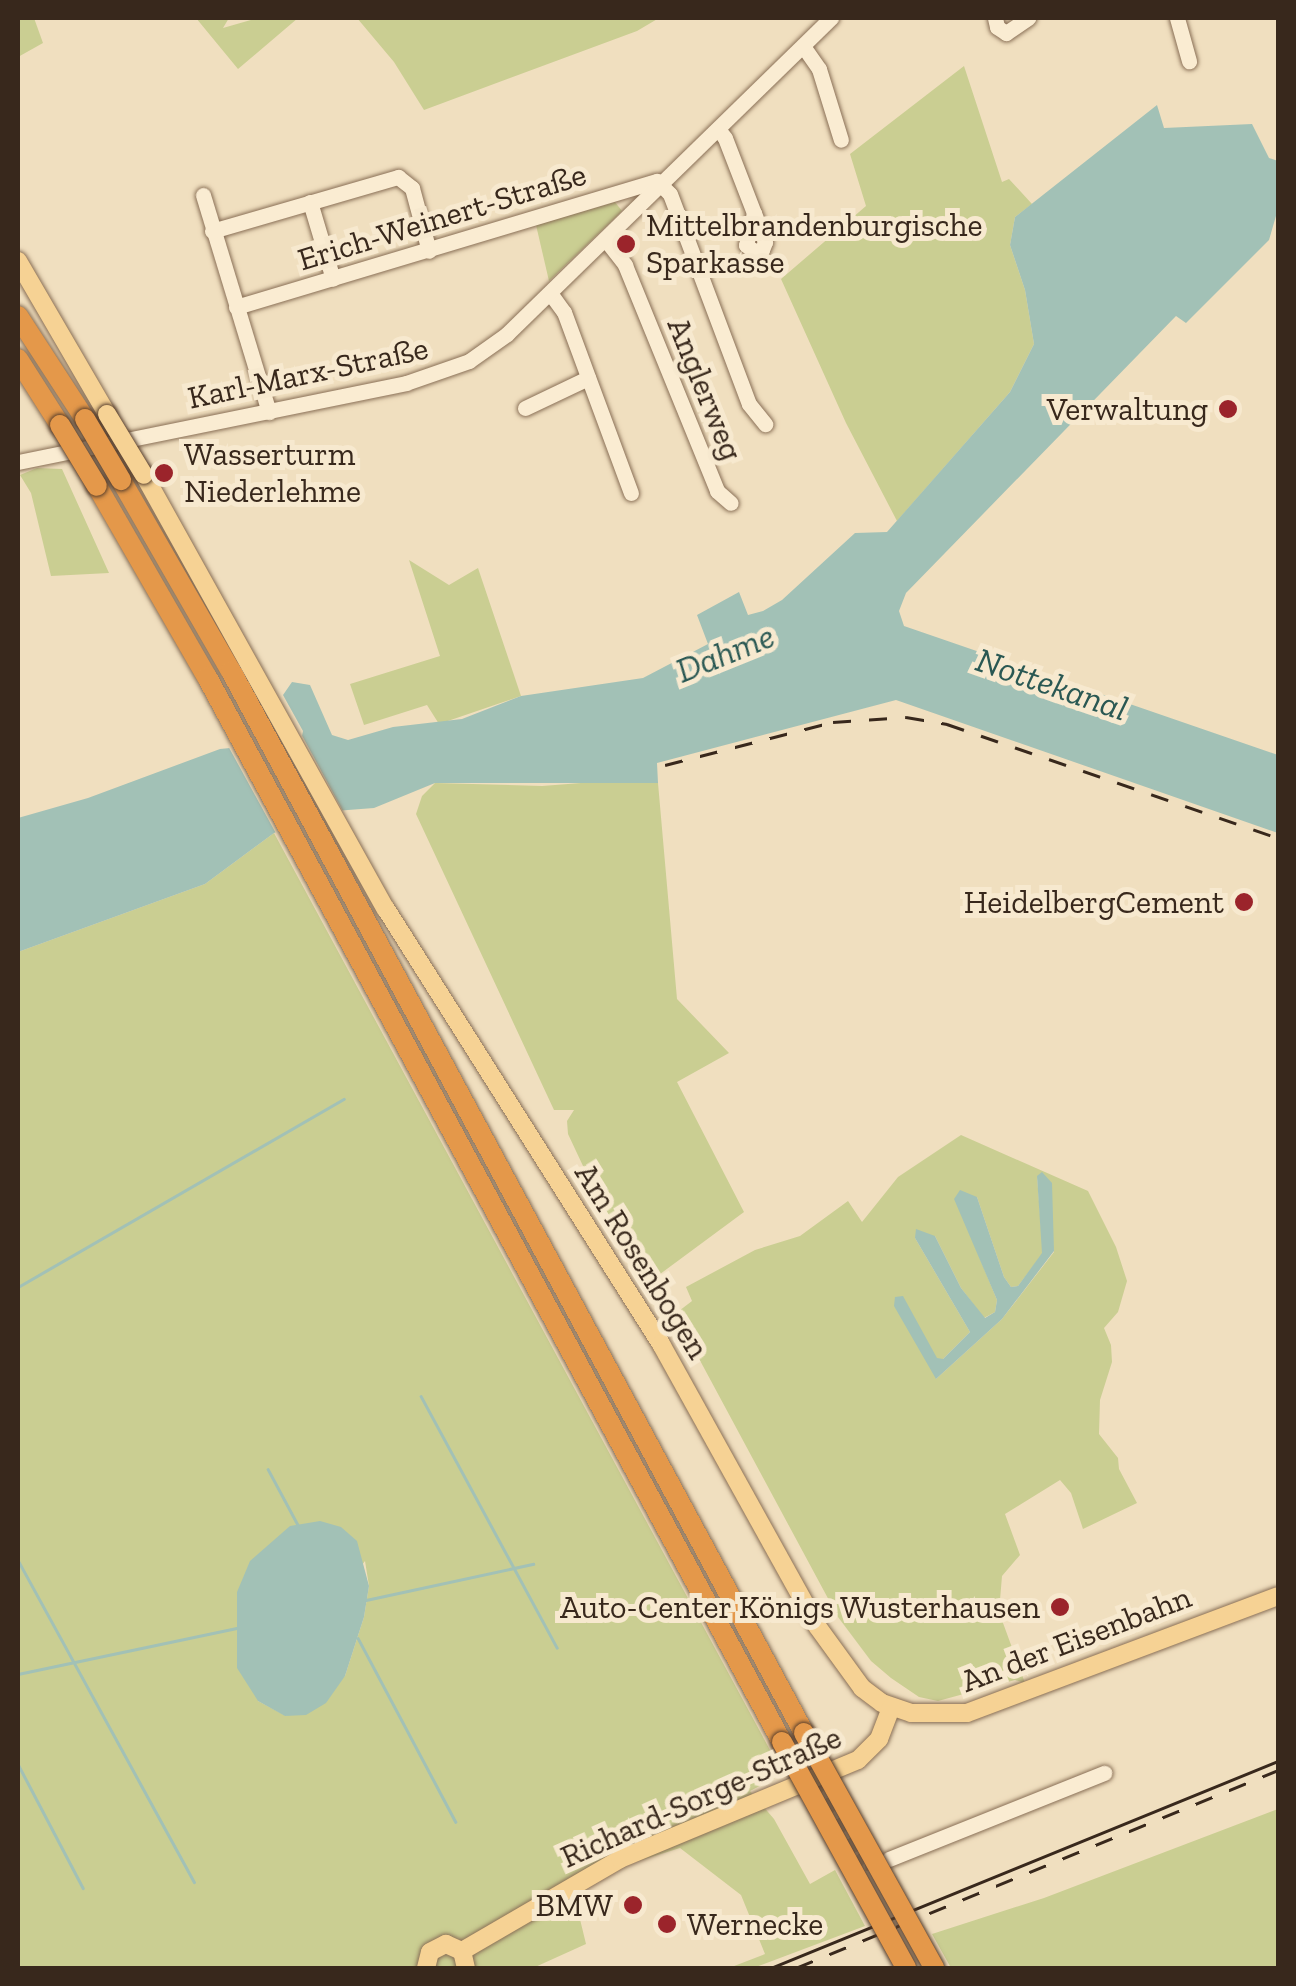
<!DOCTYPE html>
<html>
<head>
<meta charset="utf-8">
<style>
  body { margin:0 }
  #map { position:relative; width:1296px; height:1986px; overflow:hidden; background:#f0dfbf; font-family:"Zilla Slab",serif }
  div>[style] { position:absolute }
  .green>* { inset:0; background:#cace92 }
  .water>* { inset:0; background:#a2c1b6 }
  .pier>* { inset:0; background:#f0dfbf }
  .stream>* { height:2.5px; margin:-1.25px; padding:0 1.25px; transform-origin:1.25px; border-radius:1.25px; background:#a2c1b6 }
  .minor-tunnel>* { height:15px; margin-top:-7.5px; transform-origin:0; background:repeating-linear-gradient(90deg,#cbba9e 0 15px,transparent 0 23px) }
  .roads { filter:drop-shadow(0 0 2px #896f56) drop-shadow(0 0 2px #896f56) }
  .minor>* { height:15px; margin:-7.5px; padding:0 7.5px; transform-origin:7.5px; border-radius:7.5px; background:#faecd2 }
  .major>* { height:18px; margin:-9px; padding:0 9px; transform-origin:9px; border-radius:9px; background:#f6d294 }
  .highway>* { height:20px; margin:-10px; padding:0 10px; transform-origin:10px; border-radius:10px; background:#e4984a }
  .tram>* { height:2.5px; margin:-1.25px; padding:0 1.25px; transform-origin:1.25px; border-radius:1.25px; background:#38281c }
  .rail>* { height:2.5px; margin-top:-1.25px; transform-origin:0; background:repeating-linear-gradient(90deg,#38281c 0 18px,transparent 0 36px) }
  .bridges { filter:drop-shadow(0 0 2px #563d2b) drop-shadow(0 0 2px #563d2b) }
  .major-bridge>* { height:18px; margin:-9px; padding:0 9px; transform-origin:9px; border-radius:9px; background:#f6d294 }
  .highway-bridge>* { height:20px; margin:-10px; padding:0 10px; transform-origin:10px; border-radius:10px; background:#e4984a }
  .dots>* { width:28px; height:28px; translate:-50% -50%; box-sizing:border-box; border:5px solid #f7e9cf; border-radius:50% }
  span { translate:-50% -50%; white-space:nowrap; text-align:center; line-height:1.15; -webkit-text-stroke:10px #f7e9cf; paint-order:stroke }
  .street-label { font-size:32px; color:#38281c }
  .poi-label { font-size:32px; color:#38281c }
  .left { translate:0 -50%; text-align:left }
  .right { translate:-100% -50%; text-align:right }
  .water-label { font-size:35px; color:#2a5853; font-style:italic }
  .frame { position:absolute; inset:0; border:20px solid #38281c; pointer-events:none }
</style>
</head>
<body>
<div id="map">
  <div class="green">
    <div style="clip-path:polygon(18px 18px,34px 18px,43px 43px,18px 57px)"></div>
    <div style="clip-path:polygon(196px 18px,229px 18px,223px 28px,258px 18px,298px 18px,238px 69px)"></div>
    <div style="clip-path:polygon(357px 18px,659px 18px,637px 31px,424px 110px,394px 62px)"></div>
    <div style="clip-path:polygon(964px 66px,1002px 182px,1009px 179px,1032px 204px,1015px 217px,1010px 245px,1025px 290px,1034px 344px,1010px 392px,897px 521px,846px 423px,781px 279px,866px 206px,850px 154px)"></div>
    <div style="clip-path:polygon(615px 202px,622px 211px,549px 281px,536px 225px)"></div>
    <div style="clip-path:polygon(37px 468px,62px 469px,109px 573px,51px 576px,31px 493px,20px 475px)"></div>
    <div style="clip-path:polygon(409px 560px,449px 585px,478px 568px,521px 696px,439px 724px,427px 705px,364px 725px,350px 684px,440px 656px)"></div>
    <div style="clip-path:polygon(594px 782px,658px 783px,677px 999px,729px 1053px,677px 1082px,744px 1212px,652px 1280px,599px 1200px,568px 1134px,567px 1121px,574px 1110px,554px 1110px,416px 814px,422px 796px,435px 783px,542px 786px)"></div>
    <div style="clip-path:polygon(evenodd,274px 833px,783px 1774px,750px 1791px,774px 1819px,810px 1884px,835px 1870px,865px 1926px,753px 1968px,729px 1968px,765px 1954px,741px 1895px,680px 1848px,613px 1869px,584px 1888px,578px 1911px,586px 1944px,533px 1968px,18px 1968px,18px 952px,205px 884px,274px 833px,365px 1561px,369px 1586px,364px 1617px,345px 1676px,286px 1716px,258px 1701px,365px 1561px)"></div>
    <div style="clip-path:polygon(evenodd,961px 1135px,1088px 1191px,1116px 1247px,1127px 1281px,1118px 1312px,1104px 1328px,1111px 1345px,1112px 1362px,1100px 1400px,1099px 1434px,1118px 1458px,1119px 1469px,1137px 1503px,1083px 1529px,1071px 1493px,1060px 1480px,1005px 1514px,1020px 1555px,1002px 1576px,999px 1612px,1025px 1683px,1015px 1680px,938px 1701px,919px 1697px,891px 1678px,871px 1661px,838px 1617px,675px 1314px,692px 1301px,686px 1287px,755px 1250px,800px 1236px,848px 1201px,862px 1222px,898px 1177px,961px 1135px,1037px 1176px,1054px 1252px,1002px 1319px,936px 1379px,937px 1359px,943px 1359px,970px 1332px,915px 1238px,935px 1236px,961px 1288px,984px 1318px,995px 1312px,997px 1300px,955px 1198px,977px 1197px,1004px 1277px,1011px 1287px,1018px 1286px,1043px 1253px,1037px 1176px)"></div>
    <div style="clip-path:polygon(1278px 1809px,1278px 1968px,951px 1968px,932px 1934px,1044px 1898px)"></div>
  </div>
  <div class="water">
    <div style="clip-path:polygon(1157px 105px,1164px 128px,1252px 124px,1269px 158px,1278px 161px,1278px 209px,1269px 240px,1186px 323px,1176px 316px,906px 593px,899px 611px,904px 626px,1278px 755px,1278px 833px,896px 700px,657px 763px,658px 783px,435px 783px,374px 808px,322px 812px,274px 833px,205px 884px,18px 952px,18px 818px,88px 798px,220px 749px,230px 748px,245px 775px,298px 757px,303px 731px,283px 695px,292px 682px,310px 685px,332px 735px,348px 740px,393px 727px,462px 719px,521px 696px,643px 678px,708px 644px,697px 615px,739px 592px,748px 615px,763px 611px,782px 600px,855px 533px,887px 532px,1010px 392px,1034px 344px,1025px 290px,1010px 245px,1015px 217px)"></div>
    <div style="clip-path:polygon(1042px 1172px,1052px 1183px,1054px 1251px,1002px 1319px,936px 1379px,894px 1306px,895px 1297px,903px 1296px,937px 1358px,943px 1359px,970px 1332px,915px 1238px,916px 1229px,935px 1236px,961px 1288px,985px 1318px,995px 1312px,997px 1300px,954px 1199px,960px 1190px,977px 1197px,1004px 1277px,1011px 1287px,1018px 1286px,1042px 1253px,1037px 1176px)"></div>
    <div style="clip-path:polygon(320px 1521px,341px 1527px,357px 1541px,369px 1586px,364px 1617px,345px 1676px,326px 1703px,306px 1715px,285px 1716px,258px 1701px,237px 1668px,237px 1592px,250px 1561px,290px 1526px)"></div>
  </div>
  <div class="pier">
    <div style="clip-path:polygon(279px 693px,345px 815px,324px 817px,278px 837px,227px 744px,234px 745px,247px 769px,294px 753px,298px 732px)"></div>
  </div>
  <div class="stream">
    <div style="left:18px;top:1287px;width:376px;rotate:-30deg"></div>
    <div style="left:421px;top:1396px;width:286px;rotate:61.6deg"></div>
    <div style="left:268px;top:1469px;width:64px;rotate:61.8deg"></div>
    <div style="left:18px;top:1560px;width:367px;rotate:61.3deg"></div>
    <div style="left:366px;top:1600px;width:171px;rotate:-12.2deg"></div>
    <div style="left:358px;top:1638px;width:208px;rotate:62deg"></div>
    <div style="left:18px;top:1674px;width:223px;rotate:-11.9deg"></div>
    <div style="left:18px;top:1764px;width:140px;rotate:62.3deg"></div>
  </div>
  <div class="minor-tunnel">
    <div style="left:817px;top:1777px;width:88px;rotate:62.9deg"></div>
    <div style="left:857px;top:1855px;width:11px;rotate:45deg"></div>
    <div style="left:865px;top:1863px;width:15px;rotate:-4deg"></div>
  </div>
  <div class="roads">
    <div class="minor">
      <div style="left:995px;top:18px;width:9px;rotate:77deg"></div>
      <div style="left:997px;top:27px;width:11px;rotate:34deg"></div>
      <div style="left:1006px;top:33px;width:27px;rotate:-34deg"></div>
      <div style="left:1177px;top:18px;width:45px;rotate:74.4deg"></div>
      <div style="left:803px;top:46px;width:28px;rotate:55deg"></div>
      <div style="left:819px;top:69px;width:74px;rotate:72.8deg"></div>
      <div style="left:718px;top:129px;width:11px;rotate:52deg"></div>
      <div style="left:725px;top:138px;width:80px;rotate:68.9deg"></div>
      <div style="left:754px;top:213px;width:31px;rotate:69deg"></div>
      <div style="left:765px;top:242px;width:9px;rotate:111deg"></div>
      <div style="left:762px;top:250px;width:8px;rotate:173deg"></div>
      <div style="left:754px;top:251px;width:10px;rotate:-143deg"></div>
      <div style="left:746px;top:245px;width:33px;rotate:-76deg"></div>
      <div style="left:203px;top:195px;width:227px;rotate:73.1deg"></div>
      <div style="left:310px;top:202px;width:80px;rotate:73.4deg"></div>
      <div style="left:212px;top:231px;width:194px;rotate:-16.2deg"></div>
      <div style="left:398px;top:177px;width:18px;rotate:38deg"></div>
      <div style="left:412px;top:188px;width:65px;rotate:74.9deg"></div>
      <div style="left:605px;top:239px;width:33px;rotate:52deg"></div>
      <div style="left:625px;top:265px;width:244px;rotate:67.8deg"></div>
      <div style="left:717px;top:491px;width:18px;rotate:41deg"></div>
      <div style="left:550px;top:293px;width:24px;rotate:54deg"></div>
      <div style="left:564px;top:312px;width:193px;rotate:69.7deg"></div>
      <div style="left:236px;top:307px;width:439px;rotate:-16.7deg"></div>
      <div style="left:657px;top:181px;width:18px;rotate:45deg"></div>
      <div style="left:670px;top:194px;width:224px;rotate:69.4deg"></div>
      <div style="left:749px;top:404px;width:26px;rotate:51deg"></div>
      <div style="left:525px;top:408px;width:70px;rotate:-25.5deg"></div>
      <div style="left:18px;top:462px;width:396px;rotate:-11.5deg"></div>
      <div style="left:406px;top:383px;width:67px;rotate:-19.2deg"></div>
      <div style="left:469px;top:361px;width:47px;rotate:-35.4deg"></div>
      <div style="left:507px;top:334px;width:453px;rotate:-44.3deg"></div>
      <div style="left:889px;top:1859px;width:232px;rotate:-21.8deg"></div>
    </div>
    <div class="major">
      <div style="left:18px;top:261px;width:177px;rotate:59.8deg"></div>
      <div style="left:144px;top:475px;width:497px;rotate:60.9deg"></div>
      <div style="left:386px;top:909px;width:515px;rotate:57.7deg"></div>
      <div style="left:661px;top:1344px;width:322px;rotate:61deg"></div>
      <div style="left:817px;top:1626px;width:77px;rotate:54deg"></div>
      <div style="left:862px;top:1688px;width:25px;rotate:37deg"></div>
      <div style="left:882px;top:1703px;width:31px;rotate:19deg"></div>
      <div style="left:911px;top:1713px;width:56px"></div>
      <div style="left:967px;top:1713px;width:332px;rotate:-20.6deg"></div>
      <div style="left:462px;top:1951px;width:183px;rotate:-30.2deg"></div>
      <div style="left:620px;top:1859px;width:258px;rotate:-22.6deg"></div>
      <div style="left:858px;top:1760px;width:30px;rotate:-45deg"></div>
      <div style="left:879px;top:1739px;width:34px;rotate:-69deg"></div>
      <div style="left:426px;top:1968px;width:16px;rotate:-76deg"></div>
      <div style="left:430px;top:1952px;width:18px;rotate:-27deg"></div>
      <div style="left:446px;top:1944px;width:17px;rotate:24deg"></div>
      <div style="left:462px;top:1951px;width:17px;rotate:77deg"></div>
    </div>
    <div class="highway">
      <div style="left:18px;top:316px;width:123px;rotate:57deg"></div>
      <div style="left:18px;top:359px;width:78px;rotate:57.5deg"></div>
      <div style="left:121px;top:480px;width:220px;rotate:60.1deg"></div>
      <div style="left:231px;top:671px;width:1207px;rotate:61.65deg"></div>
      <div style="left:97px;top:486px;width:220px;rotate:60.1deg"></div>
      <div style="left:207px;top:677px;width:1210px;rotate:61.64deg"></div>
    </div>
  </div>
  <div class="tram">
    <div style="left:771px;top:1968px;width:548px;rotate:-22.21deg"></div>
  </div>
  <div class="rail">
    <div style="left:665px;top:765px;width:173px;rotate:-14.4deg"></div>
    <div style="left:833px;top:722px;width:73px;rotate:-3.9deg"></div>
    <div style="left:906px;top:717px;width:42px;rotate:9.7deg"></div>
    <div style="left:947px;top:724px;width:350px;rotate:19deg"></div>
    <div style="left:796px;top:1968px;width:521px;rotate:-22.33deg"></div>
  </div>
  <div class="bridges">
    <div class="major-bridge">
      <div style="left:107px;top:414px;width:71px;rotate:58.8deg"></div>
    </div>
    <div class="highway-bridge">
      <div style="left:85px;top:419px;width:71px;rotate:59.5deg"></div>
      <div style="left:60px;top:425px;width:71px;rotate:58.8deg"></div>
      <div style="left:804px;top:1733px;width:269px;rotate:61deg"></div>
      <div style="left:782px;top:1742px;width:258px;rotate:61.2deg"></div>
    </div>
  </div>
  <div class="dots">
    <div style="left:626px;top:244px;background:#9b242b"></div>
    <div style="left:1228px;top:409px;background:#9b242b"></div>
    <div style="left:164px;top:473px;background:#9b242b"></div>
    <div style="left:1244px;top:902px;background:#9b242b"></div>
    <div style="left:1060px;top:1607px;background:#9b242b"></div>
    <div style="left:633px;top:1905px;background:#9b242b"></div>
    <div style="left:667px;top:1924px;background:#9b242b"></div>
  </div>
  <div class="street-label">
    <span style="left:442px;top:217px;rotate:-17deg">Erich-Weinert-Straße</span>
    <span style="left:308px;top:373px;rotate:-12deg">Karl-Marx-Straße</span>
    <span style="left:705px;top:389px;rotate:68deg">Anglerweg</span>
    <span style="left:642px;top:1261px;rotate:58deg">Am Rosenbogen</span>
    <span style="left:1076px;top:1639px;rotate:-21deg">An der Eisenbahn</span>
    <span style="left:701px;top:1797px;rotate:-24deg">Richard-Sorge-Straße</span>
  </div>
  <div class="poi-label">
    <span class="left" style="left:646px;top:244px">Mittelbrandenburgische<br>Sparkasse</span>
    <span class="right" style="left:1208px;top:409px">Verwaltung</span>
    <span class="left" style="left:184px;top:473px">Wasserturm<br>Niederlehme</span>
    <span class="right" style="left:1224px;top:902px">HeidelbergCement</span>
    <span class="right" style="left:1040px;top:1607px">Auto-Center Königs Wusterhausen</span>
    <span class="right" style="left:613px;top:1905px">BMW</span>
    <span class="left" style="left:687px;top:1924px">Wernecke</span>
  </div>
  <div class="water-label">
    <span style="left:725px;top:653px;rotate:-22deg">Dahme</span>
    <span style="left:1052px;top:684px;rotate:19deg">Nottekanal</span>
  </div>
  <div class="frame"></div>
</div>
</body>
</html>
